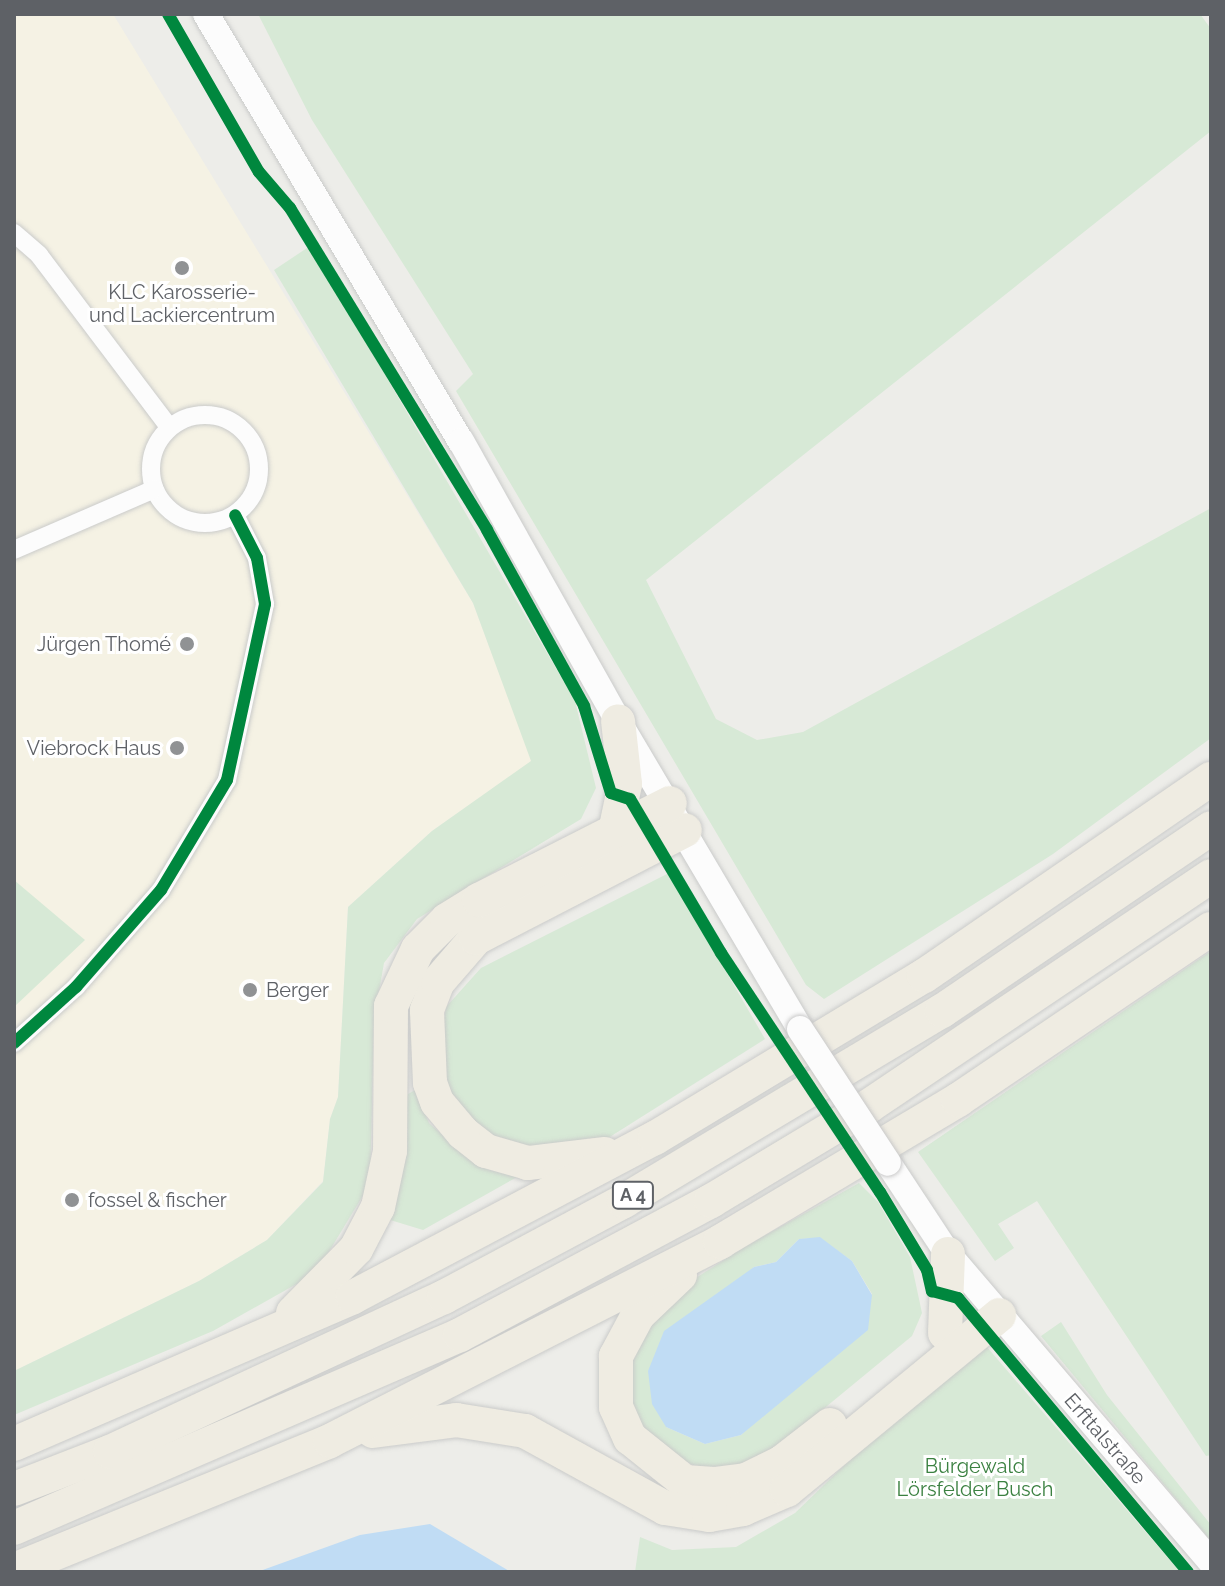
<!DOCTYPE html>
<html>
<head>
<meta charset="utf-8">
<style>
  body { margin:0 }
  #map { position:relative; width:1225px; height:1586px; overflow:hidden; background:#edede9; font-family:Raleway,sans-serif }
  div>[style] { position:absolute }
  .commercial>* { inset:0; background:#f5f2e4 }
  .green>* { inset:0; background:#d7e9d6 }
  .water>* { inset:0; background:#c0dcf4 }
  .roads { filter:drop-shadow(0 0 2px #cacbca) drop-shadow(0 0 2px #cacbca) }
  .minor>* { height:18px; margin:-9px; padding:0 9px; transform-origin:9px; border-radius:9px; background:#fcfcfc }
  .minor>.ring { margin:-9px; padding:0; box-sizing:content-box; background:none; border:18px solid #fcfcfc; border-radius:50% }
  .secondary>* { height:26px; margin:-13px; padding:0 13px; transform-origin:13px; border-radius:13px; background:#fcfcfc }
  .motorway>* { height:34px; margin:-17px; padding:0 17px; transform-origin:17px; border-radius:17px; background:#efece2 }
  .bridges { filter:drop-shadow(0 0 2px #c9c9c9) drop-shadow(0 0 2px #c9c9c9) }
  .secondary-bridge>* { height:26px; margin:-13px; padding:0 13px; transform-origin:13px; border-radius:13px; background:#fcfcfc }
  .cycleway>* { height:12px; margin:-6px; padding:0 6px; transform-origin:6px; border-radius:6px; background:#00873e }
  .dots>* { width:22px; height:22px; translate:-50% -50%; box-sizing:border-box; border:4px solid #fff; border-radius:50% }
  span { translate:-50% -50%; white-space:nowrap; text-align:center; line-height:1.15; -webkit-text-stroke:6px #fff; paint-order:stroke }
  .shield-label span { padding:2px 6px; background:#fff; border:2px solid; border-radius:6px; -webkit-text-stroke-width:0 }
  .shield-label { font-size:18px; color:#5e6166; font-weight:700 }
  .poi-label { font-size:20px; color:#5e6166 }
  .right { translate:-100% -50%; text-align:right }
  .left { translate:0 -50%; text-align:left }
  .street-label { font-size:20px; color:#5e6166 }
  .park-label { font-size:20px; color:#3b8141 }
  .frame { position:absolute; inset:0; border:16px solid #5e6166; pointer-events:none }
</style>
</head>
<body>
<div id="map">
  <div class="commercial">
    <div style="clip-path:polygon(14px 14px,113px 14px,473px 603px,532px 761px,432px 831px,348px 907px,338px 1097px,330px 1119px,323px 1181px,267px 1240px,199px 1281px,14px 1371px)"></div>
  </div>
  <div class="green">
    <div style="clip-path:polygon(258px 14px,1200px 14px,1211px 29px,1211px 131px,646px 580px,716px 719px,757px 740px,803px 732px,1211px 508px,1211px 738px,1053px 854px,824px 999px,806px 985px,456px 391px,473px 374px,312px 120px)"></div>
    <div style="clip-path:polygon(310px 246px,575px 701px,596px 788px,581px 819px,417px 919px,384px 963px,374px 1019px,370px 1184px,316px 1273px,213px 1331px,14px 1415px,14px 1371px,199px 1281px,267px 1240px,323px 1182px,330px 1119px,338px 1097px,348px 907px,432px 831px,531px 761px,473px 603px,274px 270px)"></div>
    <div style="clip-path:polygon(669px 873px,765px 1039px,597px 1145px,542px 1153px,493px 1137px,466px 1118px,448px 1091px,439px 1049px,446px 1007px,481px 968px)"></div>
    <div style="clip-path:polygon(14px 880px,85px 940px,14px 1007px)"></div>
    <div style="clip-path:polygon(1211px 951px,1211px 1455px,1206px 1456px,1037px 1201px,998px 1224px,1014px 1248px,995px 1261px,918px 1152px)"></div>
    <div style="clip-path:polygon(415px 1090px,429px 1123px,465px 1155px,517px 1177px,423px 1230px,387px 1219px,401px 1098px)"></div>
    <div style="clip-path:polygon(evenodd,859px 1183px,878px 1202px,910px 1257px,922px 1313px,912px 1336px,770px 1453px,731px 1467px,700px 1468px,657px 1449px,637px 1422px,628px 1394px,629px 1355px,647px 1319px,688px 1283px,746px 1246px,859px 1183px,820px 1238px,852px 1261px,872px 1294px,782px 1397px,741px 1435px,705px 1444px,666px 1427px,722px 1294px,754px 1267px,776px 1262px,799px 1239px,820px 1238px)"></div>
    <div style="clip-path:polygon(1061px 1322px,1107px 1395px,1211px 1525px,1211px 1541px,1041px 1336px)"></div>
    <div style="clip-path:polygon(987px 1347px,1180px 1572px,635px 1572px,640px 1537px,672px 1550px,736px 1547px,795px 1513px,883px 1428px)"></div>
  </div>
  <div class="water">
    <div style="clip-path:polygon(820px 1237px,852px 1261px,872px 1295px,868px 1330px,741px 1435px,705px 1444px,666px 1427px,652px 1404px,648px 1371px,664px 1331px,754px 1267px,776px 1262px,799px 1239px)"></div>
    <div style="clip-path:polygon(430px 1524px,511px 1572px,257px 1572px,360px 1535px)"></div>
  </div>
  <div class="roads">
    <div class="minor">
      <div style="left:14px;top:233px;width:33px;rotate:41deg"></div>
      <div style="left:39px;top:255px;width:216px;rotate:52.9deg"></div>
      <div class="ring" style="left:151px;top:415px;width:90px;height:90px"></div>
      <div style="left:14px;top:550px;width:153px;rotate:-23.5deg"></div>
      <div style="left:14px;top:1043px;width:84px;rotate:-42.1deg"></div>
      <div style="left:76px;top:987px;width:129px;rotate:-48.8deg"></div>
      <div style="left:161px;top:890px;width:128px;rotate:-59deg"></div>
      <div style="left:227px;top:780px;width:180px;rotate:-77.8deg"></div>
      <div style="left:265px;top:604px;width:47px;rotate:-99.9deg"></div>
      <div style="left:257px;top:558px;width:48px;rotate:-117.1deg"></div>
    </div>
    <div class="secondary">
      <div style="left:206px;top:14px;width:497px;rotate:59.2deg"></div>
      <div style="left:461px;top:441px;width:321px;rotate:60.7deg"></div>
      <div style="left:618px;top:721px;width:358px;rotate:59.4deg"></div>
      <div style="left:888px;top:1163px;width:109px;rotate:56.6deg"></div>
      <div style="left:948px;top:1254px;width:405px;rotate:49.5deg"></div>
    </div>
    <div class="motorway">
      <div style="left:615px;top:832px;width:49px;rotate:-78.2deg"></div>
      <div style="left:625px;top:784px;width:63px;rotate:-96.3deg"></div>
      <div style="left:605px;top:1154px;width:78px;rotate:173.3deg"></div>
      <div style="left:528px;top:1163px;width:44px;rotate:-164.1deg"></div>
      <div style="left:486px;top:1151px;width:29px;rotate:-142deg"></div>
      <div style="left:463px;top:1133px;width:40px;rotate:-130deg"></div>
      <div style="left:437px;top:1102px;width:20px;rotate:-110deg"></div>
      <div style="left:430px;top:1083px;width:73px;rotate:-92.4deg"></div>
      <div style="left:427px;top:1010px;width:30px;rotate:-69deg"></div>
      <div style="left:438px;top:982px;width:58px;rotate:-49.2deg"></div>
      <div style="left:476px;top:938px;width:235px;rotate:-27.3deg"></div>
      <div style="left:680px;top:1275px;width:58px;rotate:136.4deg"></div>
      <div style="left:638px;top:1315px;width:47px;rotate:118.2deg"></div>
      <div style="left:616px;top:1356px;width:51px;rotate:90deg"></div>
      <div style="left:616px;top:1407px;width:34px;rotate:66deg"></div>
      <div style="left:630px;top:1438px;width:70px;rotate:38.7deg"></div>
      <div style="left:685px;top:1482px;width:29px;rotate:4deg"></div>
      <div style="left:714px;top:1484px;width:32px;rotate:-7deg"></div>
      <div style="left:746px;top:1480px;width:39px;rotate:-26deg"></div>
      <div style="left:781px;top:1463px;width:62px;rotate:-37.8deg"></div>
      <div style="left:293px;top:1313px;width:90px;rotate:-45.5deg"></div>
      <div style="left:356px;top:1249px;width:47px;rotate:-62.4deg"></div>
      <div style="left:378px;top:1207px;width:57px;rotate:-77.9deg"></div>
      <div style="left:390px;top:1151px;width:145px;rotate:-89.6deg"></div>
      <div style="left:391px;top:1006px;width:63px;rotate:-64.7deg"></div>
      <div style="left:418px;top:949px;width:41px;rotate:-45deg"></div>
      <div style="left:447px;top:920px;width:38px;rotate:-32deg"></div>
      <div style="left:479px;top:900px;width:214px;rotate:-26.9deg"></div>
      <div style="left:945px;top:1333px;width:79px;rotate:-87.8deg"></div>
      <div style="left:373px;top:1431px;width:84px;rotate:-7.5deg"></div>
      <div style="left:456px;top:1420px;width:70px;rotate:9.1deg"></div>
      <div style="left:525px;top:1431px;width:160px;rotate:28.8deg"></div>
      <div style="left:665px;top:1508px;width:45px;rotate:9deg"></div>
      <div style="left:709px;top:1515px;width:35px;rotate:-10deg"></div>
      <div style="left:743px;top:1509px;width:48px;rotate:-23.4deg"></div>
      <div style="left:787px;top:1490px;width:275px;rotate:-39.5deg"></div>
      <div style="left:14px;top:1444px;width:369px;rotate:-23.4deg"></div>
      <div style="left:353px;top:1297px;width:341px;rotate:-27.8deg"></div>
      <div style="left:655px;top:1138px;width:314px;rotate:-31.1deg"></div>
      <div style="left:924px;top:976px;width:348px;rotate:-34.5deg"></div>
      <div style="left:14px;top:1489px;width:103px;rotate:-21.1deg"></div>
      <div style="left:110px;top:1452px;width:368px;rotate:-24.9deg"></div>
      <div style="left:444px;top:1297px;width:204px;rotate:-28.1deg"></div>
      <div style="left:624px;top:1201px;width:370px;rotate:-30.9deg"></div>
      <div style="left:942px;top:1011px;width:325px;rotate:-34.2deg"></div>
      <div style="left:14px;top:1528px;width:486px;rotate:-23.4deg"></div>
      <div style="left:460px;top:1335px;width:285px;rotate:-28.1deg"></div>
      <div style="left:711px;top:1201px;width:184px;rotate:-31deg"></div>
      <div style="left:869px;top:1106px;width:412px;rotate:-33.9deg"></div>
      <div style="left:14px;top:1570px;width:341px;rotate:-22.2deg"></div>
      <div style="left:330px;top:1441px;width:438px;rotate:-27deg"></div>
      <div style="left:720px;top:1242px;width:277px;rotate:-30.8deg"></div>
      <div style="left:958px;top:1100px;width:305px;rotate:-34.1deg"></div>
    </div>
  </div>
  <div class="bridges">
    <div class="secondary-bridge">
      <div style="left:800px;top:1029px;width:160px;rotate:56.7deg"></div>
    </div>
  </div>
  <div class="cycleway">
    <div style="left:168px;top:14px;width:182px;rotate:60.1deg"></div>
    <div style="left:259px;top:172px;width:48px;rotate:49.3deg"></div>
    <div style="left:290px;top:208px;width:377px;rotate:58.5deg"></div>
    <div style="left:487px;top:530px;width:201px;rotate:61.1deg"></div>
    <div style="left:584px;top:706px;width:91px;rotate:72.8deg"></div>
    <div style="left:611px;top:793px;width:20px;rotate:18deg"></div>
    <div style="left:630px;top:799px;width:179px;rotate:59.4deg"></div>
    <div style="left:721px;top:953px;width:287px;rotate:56.4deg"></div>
    <div style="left:880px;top:1192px;width:91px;rotate:58.9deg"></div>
    <div style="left:927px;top:1270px;width:22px;rotate:77deg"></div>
    <div style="left:932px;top:1291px;width:27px;rotate:15deg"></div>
    <div style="left:958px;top:1298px;width:358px;rotate:50deg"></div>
    <div style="left:14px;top:1043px;width:84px;rotate:-42.1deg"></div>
    <div style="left:76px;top:987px;width:129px;rotate:-48.8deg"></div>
    <div style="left:161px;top:890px;width:128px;rotate:-59deg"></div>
    <div style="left:227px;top:780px;width:180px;rotate:-77.8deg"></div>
    <div style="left:265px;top:604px;width:47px;rotate:-99.9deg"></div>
    <div style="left:257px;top:558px;width:48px;rotate:-117.1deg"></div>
  </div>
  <div class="dots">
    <div style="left:182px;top:268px;background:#909294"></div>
    <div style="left:187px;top:644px;background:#909294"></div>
    <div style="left:177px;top:748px;background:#909294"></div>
    <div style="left:250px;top:990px;background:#909294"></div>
    <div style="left:72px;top:1200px;background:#909294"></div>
  </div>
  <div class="shield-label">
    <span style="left:633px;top:1195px">A 4</span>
  </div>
  <div class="poi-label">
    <span style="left:182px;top:304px">KLC Karosserie-<br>und Lackiercentrum</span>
    <span class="right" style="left:171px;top:644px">Jürgen Thomé</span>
    <span class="right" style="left:161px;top:748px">Viebrock Haus</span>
    <span class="left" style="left:266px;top:990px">Berger</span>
    <span class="left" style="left:88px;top:1200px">fossel &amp; fischer</span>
  </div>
  <div class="street-label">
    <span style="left:1105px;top:1439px;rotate:49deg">Erfttalstraße</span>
  </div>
  <div class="park-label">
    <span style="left:975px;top:1478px">Bürgewald<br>Lörsfelder Busch</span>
  </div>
  <div class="frame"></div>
</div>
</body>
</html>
